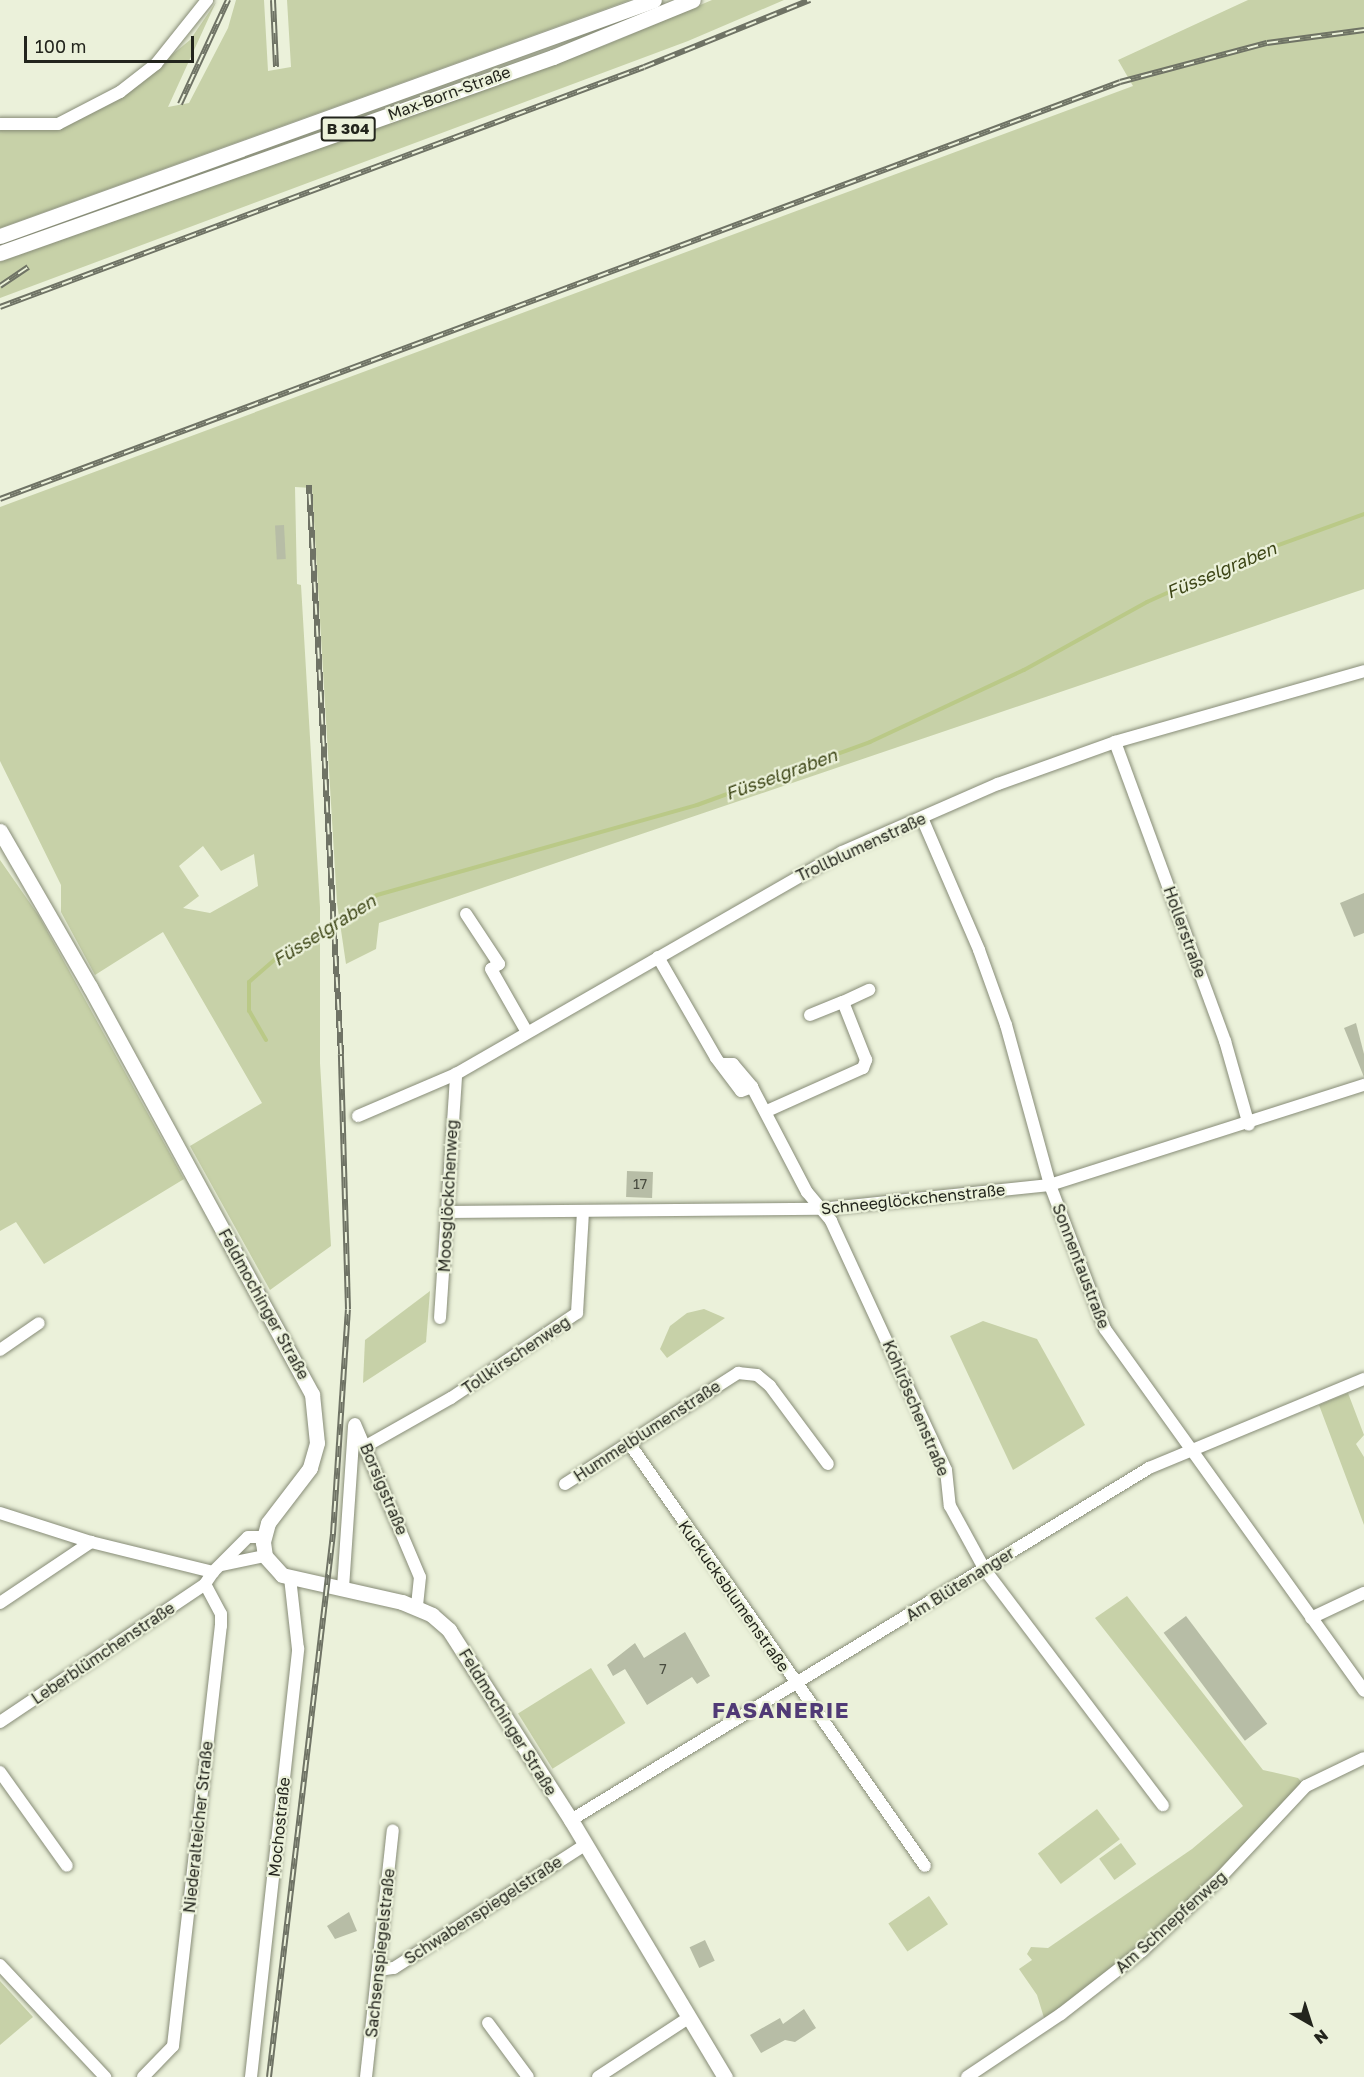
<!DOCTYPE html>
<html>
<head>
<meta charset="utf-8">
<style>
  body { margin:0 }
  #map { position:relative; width:1364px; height:2077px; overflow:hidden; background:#ebf1da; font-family:"Golos Text",sans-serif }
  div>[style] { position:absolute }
  .green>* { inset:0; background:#c7d1a8; transform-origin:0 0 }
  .stream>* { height:4px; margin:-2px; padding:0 2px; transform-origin:2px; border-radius:2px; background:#bac987 }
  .building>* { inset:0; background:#b7bda6; transform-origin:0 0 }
  .roads { filter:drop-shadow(0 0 2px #878c77) drop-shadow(0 0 2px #878c77) }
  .minor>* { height:12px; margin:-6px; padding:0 6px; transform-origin:6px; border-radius:6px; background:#fff }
  .major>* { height:15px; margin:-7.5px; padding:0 7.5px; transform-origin:7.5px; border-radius:7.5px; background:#fff }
  .rail>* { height:6px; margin-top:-3px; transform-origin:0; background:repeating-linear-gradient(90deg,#ebf1da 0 11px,#6f7365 0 22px); box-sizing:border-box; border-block:2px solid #6f7365 }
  span { translate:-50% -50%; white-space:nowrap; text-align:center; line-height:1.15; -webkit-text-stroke:4.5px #ebf1da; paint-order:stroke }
  .number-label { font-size:14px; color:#484b3f }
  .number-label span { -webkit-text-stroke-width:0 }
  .shield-label span { padding:2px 4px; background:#ebf1da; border:2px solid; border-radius:4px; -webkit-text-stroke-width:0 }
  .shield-label { font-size:15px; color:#23251d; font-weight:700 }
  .street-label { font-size:16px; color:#23251d }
  .water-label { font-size:18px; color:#3d4616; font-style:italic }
  .district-label { font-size:22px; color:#503a76; font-weight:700; letter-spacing:1.5px }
  .north { position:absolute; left:1280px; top:1993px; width:60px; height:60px; -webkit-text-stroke:4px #ebf1da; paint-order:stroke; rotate:141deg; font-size:16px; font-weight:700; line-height:24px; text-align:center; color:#23251d }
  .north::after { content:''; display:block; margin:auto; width:21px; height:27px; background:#23251d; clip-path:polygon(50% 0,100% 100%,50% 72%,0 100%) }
  .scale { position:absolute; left:24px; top:36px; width:170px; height:27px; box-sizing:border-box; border:3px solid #23251d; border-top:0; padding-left:8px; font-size:18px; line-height:21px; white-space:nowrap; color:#23251d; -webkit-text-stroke:4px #ebf1da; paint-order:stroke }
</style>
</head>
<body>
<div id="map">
  <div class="green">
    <div style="clip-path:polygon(236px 0,264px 0,268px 71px,291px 67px,287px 0,630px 0,0 228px,0 127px,62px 123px,118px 99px,190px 40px,216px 2px,168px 107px,189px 103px,228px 28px)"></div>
    <div style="clip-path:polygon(712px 0,784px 0,688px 41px,0 298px,0 262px,606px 45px)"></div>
    <div style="clip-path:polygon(evenodd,1248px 0,1364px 0,1364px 589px,379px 923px,376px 949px,346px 964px,337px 903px,312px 488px,295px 487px,297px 584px,301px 585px,320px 907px,320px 1063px,331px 1246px,270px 1290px,190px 1146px,262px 1103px,163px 932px,95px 975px,61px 912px,61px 885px,0 761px,0 507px,1133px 86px,1118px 60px,1248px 0,203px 846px,221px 871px,254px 854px,258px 886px,210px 913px,183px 908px,199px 896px,179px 866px,203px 846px)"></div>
    <div style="clip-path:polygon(0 860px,39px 916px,184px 1179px,44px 1264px,16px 1222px,0 1231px)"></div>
    <div style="clip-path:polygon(430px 1291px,426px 1342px,363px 1383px,365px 1340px)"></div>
    <div style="clip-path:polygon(704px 1309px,725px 1318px,667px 1358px,660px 1349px,670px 1326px,687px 1313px)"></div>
    <div style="clip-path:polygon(983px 1321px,1037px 1339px,1085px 1425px,1013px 1470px,950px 1336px)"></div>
    <div style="clip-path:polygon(1348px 1393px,1364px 1435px,1356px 1444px,1364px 1457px,1364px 1525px,1319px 1405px)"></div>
    <div style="clip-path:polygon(1127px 1596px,1263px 1770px,1298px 1778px,1304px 1785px,1140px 1949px,1045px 2021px,1037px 1995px,1019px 1969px,1032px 1960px,1027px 1954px,1031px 1947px,1048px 1948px,1192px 1849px,1243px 1806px,1095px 1618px)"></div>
    <div style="left:591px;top:1668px;width:65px;height:86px;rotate:58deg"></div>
    <div style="left:1097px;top:1809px;width:38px;height:74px;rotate:53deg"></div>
    <div style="left:1121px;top:1843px;width:26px;height:27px;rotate:54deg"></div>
    <div style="left:929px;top:1896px;width:34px;height:49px;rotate:56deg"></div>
    <div style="clip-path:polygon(0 1981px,33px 2017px,0 2045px)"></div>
  </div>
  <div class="stream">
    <div style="left:266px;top:1040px;width:34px;rotate:-120deg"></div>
    <div style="left:249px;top:1011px;width:29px;rotate:-90deg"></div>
    <div style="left:249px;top:982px;width:35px;rotate:-41deg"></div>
    <div style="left:275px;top:959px;width:120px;rotate:-32.1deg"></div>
    <div style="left:377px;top:895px;width:332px;rotate:-15.7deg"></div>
    <div style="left:697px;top:805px;width:184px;rotate:-20deg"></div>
    <div style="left:870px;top:742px;width:170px;rotate:-25.1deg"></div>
    <div style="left:1024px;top:670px;width:141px;rotate:-28.9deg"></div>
    <div style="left:1147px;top:602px;width:114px;rotate:-24.3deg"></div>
    <div style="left:1251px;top:555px;width:120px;rotate:-19.9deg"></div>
  </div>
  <div class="building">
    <div style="left:284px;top:525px;width:34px;height:9px;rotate:87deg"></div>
    <div style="clip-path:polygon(1364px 893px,1364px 933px,1354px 937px,1340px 903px)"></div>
    <div style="clip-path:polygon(1356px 1023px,1364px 1054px,1364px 1077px,1344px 1028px)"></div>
    <div style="left:627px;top:1171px;width:26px;height:26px;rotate:2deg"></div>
    <div style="left:1186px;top:1616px;width:135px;height:28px;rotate:53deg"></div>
    <div style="clip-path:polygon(685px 1632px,710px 1676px,697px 1684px,692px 1677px,647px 1705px,625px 1669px,613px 1676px,607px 1665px,635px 1643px,644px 1658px)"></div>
    <div style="clip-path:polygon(349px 1912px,357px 1931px,335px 1939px,327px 1926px)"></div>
    <div style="left:705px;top:1940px;width:23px;height:17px;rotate:65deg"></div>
    <div style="clip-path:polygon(804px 2009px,816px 2028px,795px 2042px,785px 2040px,761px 2053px,750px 2035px,780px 2018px,783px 2024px)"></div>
  </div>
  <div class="roads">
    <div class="minor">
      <div style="left:0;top:124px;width:58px"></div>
      <div style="left:58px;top:124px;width:70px;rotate:-27.3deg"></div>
      <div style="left:120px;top:92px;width:46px;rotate:-37.9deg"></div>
      <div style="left:156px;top:64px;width:82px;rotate:-51.4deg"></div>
      <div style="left:1115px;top:742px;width:319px;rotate:69.8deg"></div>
      <div style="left:1225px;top:1041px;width:87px;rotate:74.1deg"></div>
      <div style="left:922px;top:818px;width:144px;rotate:66.6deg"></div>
      <div style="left:979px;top:950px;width:80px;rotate:70.2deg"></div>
      <div style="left:1006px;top:1025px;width:166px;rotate:74.6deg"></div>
      <div style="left:1050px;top:1185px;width:154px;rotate:69.1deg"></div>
      <div style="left:1105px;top:1329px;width:445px;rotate:54.4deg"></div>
      <div style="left:466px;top:914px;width:60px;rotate:56.6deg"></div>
      <div style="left:499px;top:964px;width:9px;rotate:148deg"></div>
      <div style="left:491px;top:969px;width:73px;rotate:60.3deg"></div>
      <div style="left:658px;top:957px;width:116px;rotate:60.1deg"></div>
      <div style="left:716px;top:1058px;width:41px;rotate:52.9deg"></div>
      <div style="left:741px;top:1091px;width:12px;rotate:-20deg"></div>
      <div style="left:810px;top:1015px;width:35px;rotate:-22deg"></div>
      <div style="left:721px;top:1064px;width:12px"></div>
      <div style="left:733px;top:1064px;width:30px;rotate:50deg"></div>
      <div style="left:752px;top:1087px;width:119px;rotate:62.4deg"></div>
      <div style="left:807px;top:1192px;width:38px;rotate:50deg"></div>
      <div style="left:831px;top:1221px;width:274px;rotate:65.2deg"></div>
      <div style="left:946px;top:1470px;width:36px;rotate:84deg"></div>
      <div style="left:950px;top:1506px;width:73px;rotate:61.3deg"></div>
      <div style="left:985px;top:1570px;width:295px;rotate:52.9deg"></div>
      <div style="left:767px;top:1111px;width:105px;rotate:-24.1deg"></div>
      <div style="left:863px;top:1068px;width:9px;rotate:-69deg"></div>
      <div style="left:866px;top:1060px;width:62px;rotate:-111.6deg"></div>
      <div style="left:843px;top:1002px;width:29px;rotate:-25deg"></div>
      <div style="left:358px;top:1116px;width:107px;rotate:-23.2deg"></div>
      <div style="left:456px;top:1074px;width:445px;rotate:-29.9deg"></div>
      <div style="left:842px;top:852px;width:170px;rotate:-23.6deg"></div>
      <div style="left:998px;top:784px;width:124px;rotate:-19.7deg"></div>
      <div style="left:1115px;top:742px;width:259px;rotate:-15.9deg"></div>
      <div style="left:446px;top:1212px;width:375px;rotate:-0.5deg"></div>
      <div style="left:821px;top:1209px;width:230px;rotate:-6deg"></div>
      <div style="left:1050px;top:1185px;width:330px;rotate:-17.7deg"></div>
      <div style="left:440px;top:1318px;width:245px;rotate:-86.2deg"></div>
      <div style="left:0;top:1350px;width:47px;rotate:-34.7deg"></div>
      <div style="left:355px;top:1424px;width:166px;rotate:67deg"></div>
      <div style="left:420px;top:1577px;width:31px;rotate:96deg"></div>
      <div style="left:629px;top:1443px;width:516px;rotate:55.02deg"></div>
      <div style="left:366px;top:1446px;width:98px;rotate:-29.5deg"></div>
      <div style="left:451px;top:1398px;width:152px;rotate:-34deg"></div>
      <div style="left:577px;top:1313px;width:100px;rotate:-86.6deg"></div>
      <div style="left:565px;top:1484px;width:206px;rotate:-32.7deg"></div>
      <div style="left:738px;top:1373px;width:19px;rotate:6deg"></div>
      <div style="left:757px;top:1375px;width:17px;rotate:40deg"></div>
      <div style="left:770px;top:1386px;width:97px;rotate:53.4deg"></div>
      <div style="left:0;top:1513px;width:96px;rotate:17.7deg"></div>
      <div style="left:91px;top:1542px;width:126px;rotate:13.8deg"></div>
      <div style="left:213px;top:1572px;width:49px;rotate:-45deg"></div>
      <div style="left:248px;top:1537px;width:16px"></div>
      <div style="left:221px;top:1565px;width:45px;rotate:-11.6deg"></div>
      <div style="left:343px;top:1588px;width:163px;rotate:-86.1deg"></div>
      <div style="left:0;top:1603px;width:110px;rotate:-33.8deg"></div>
      <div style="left:1311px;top:1618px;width:59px;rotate:-25.3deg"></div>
      <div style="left:0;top:1722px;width:247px;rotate:-33.9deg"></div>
      <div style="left:0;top:1772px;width:115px;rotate:54.5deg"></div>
      <div style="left:571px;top:1820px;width:677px;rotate:-31.34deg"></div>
      <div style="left:1149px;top:1468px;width:233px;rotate:-22.5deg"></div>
      <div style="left:0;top:1965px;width:154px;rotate:46.8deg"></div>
      <div style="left:379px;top:1970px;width:15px;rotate:-8deg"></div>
      <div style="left:394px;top:1968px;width:227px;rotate:-32.8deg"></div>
      <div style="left:488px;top:2023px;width:67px;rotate:53.5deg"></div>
      <div style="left:143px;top:2077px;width:43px;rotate:-45.9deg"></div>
      <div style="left:173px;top:2046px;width:423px;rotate:-83.5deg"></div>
      <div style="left:221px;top:1626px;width:12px;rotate:-90deg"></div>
      <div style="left:221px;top:1614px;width:34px;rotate:-118deg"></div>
      <div style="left:205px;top:1584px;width:14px;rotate:-56deg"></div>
      <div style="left:251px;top:2077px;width:431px;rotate:-83.7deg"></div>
      <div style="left:298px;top:1649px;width:71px;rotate:-96.4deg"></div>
      <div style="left:366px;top:2077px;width:248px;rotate:-83.8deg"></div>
      <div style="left:598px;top:2077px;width:108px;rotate:-33.2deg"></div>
      <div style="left:967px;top:2077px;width:113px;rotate:-33.8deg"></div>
      <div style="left:1061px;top:2014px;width:103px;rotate:-37.9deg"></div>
      <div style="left:1142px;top:1951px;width:107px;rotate:-43.1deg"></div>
      <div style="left:1220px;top:1878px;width:126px;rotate:-46.9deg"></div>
      <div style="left:1306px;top:1786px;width:64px;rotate:-25.8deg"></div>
    </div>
    <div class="major">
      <div style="left:0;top:236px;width:695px;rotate:-19.84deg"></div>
      <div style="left:0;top:253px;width:587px;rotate:-19.52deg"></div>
      <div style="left:553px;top:57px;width:151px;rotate:-22.2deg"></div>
      <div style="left:0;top:831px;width:180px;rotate:60deg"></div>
      <div style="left:90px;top:987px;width:464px;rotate:61.4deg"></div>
      <div style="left:312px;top:1394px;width:49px;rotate:84.2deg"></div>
      <div style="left:317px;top:1443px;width:26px;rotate:106deg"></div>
      <div style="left:310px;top:1468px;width:69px;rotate:127.4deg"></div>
      <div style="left:268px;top:1523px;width:20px;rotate:105deg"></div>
      <div style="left:263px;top:1542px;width:14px;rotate:82deg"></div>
      <div style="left:265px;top:1556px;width:25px;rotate:48deg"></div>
      <div style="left:282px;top:1575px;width:123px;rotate:12.7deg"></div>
      <div style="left:402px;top:1602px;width:33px;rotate:23deg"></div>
      <div style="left:432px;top:1615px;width:23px;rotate:41deg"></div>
      <div style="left:449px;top:1630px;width:226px;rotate:57.3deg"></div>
      <div style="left:571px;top:1820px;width:300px;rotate:59.1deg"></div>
    </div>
  </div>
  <div class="rail">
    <div style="left:273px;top:0;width:67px;rotate:87.4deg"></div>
    <div style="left:180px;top:104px;width:115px;rotate:-65.2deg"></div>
    <div style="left:0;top:286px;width:34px;rotate:-34deg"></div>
    <div style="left:0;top:307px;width:687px;rotate:-20.44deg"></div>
    <div style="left:644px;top:67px;width:179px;rotate:-22deg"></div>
    <div style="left:0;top:499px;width:1195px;rotate:-20.42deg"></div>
    <div style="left:1120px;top:82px;width:152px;rotate:-14.9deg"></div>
    <div style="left:1267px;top:43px;width:98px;rotate:-7.6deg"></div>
    <div style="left:269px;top:2077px;width:547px;rotate:-83.28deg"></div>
    <div style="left:333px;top:1534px;width:225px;rotate:-86.2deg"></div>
    <div style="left:348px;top:1309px;width:255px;rotate:-91.6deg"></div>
    <div style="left:341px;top:1054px;width:570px;rotate:-93.22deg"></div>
  </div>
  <div class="number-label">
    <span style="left:640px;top:1184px">17</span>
    <span style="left:663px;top:1669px">7</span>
  </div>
  <div class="shield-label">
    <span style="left:348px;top:129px">B 304</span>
  </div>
  <div class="street-label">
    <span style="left:449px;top:93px;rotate:-20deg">Max-Born-Straße</span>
    <span style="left:861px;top:847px;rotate:-25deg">Trollblumenstraße</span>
    <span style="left:1185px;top:932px;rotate:70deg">Hollerstraße</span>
    <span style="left:448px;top:1196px;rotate:-87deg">Moosglöckchenweg</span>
    <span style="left:913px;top:1199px;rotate:-6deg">Schneeglöckchenstraße</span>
    <span style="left:1081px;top:1266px;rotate:69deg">Sonnentaustraße</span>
    <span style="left:264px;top:1304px;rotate:61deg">Feldmochinger Straße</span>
    <span style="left:516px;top:1355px;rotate:-34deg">Tollkirschenweg</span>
    <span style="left:916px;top:1408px;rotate:67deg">Kohlröschenstraße</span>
    <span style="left:647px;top:1431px;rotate:-33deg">Hummelblumenstraße</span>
    <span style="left:384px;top:1489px;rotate:67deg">Borsigstraße</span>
    <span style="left:960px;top:1584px;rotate:-32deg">Am Blütenanger</span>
    <span style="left:734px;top:1596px;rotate:55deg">Kuckucksblumenstraße</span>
    <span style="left:103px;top:1653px;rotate:-34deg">Leberblümchenstraße</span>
    <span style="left:508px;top:1722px;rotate:58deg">Feldmochinger Straße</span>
    <span style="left:198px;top:1827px;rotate:-84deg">Niederalteicher Straße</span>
    <span style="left:279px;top:1827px;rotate:-84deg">Mochostraße</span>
    <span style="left:483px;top:1910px;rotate:-33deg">Schwabenspiegelstraße</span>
    <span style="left:1171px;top:1922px;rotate:-42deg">Am Schnepfenweg</span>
    <span style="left:380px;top:1953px;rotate:-84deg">Sachsenspiegelstraße</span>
  </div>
  <div class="water-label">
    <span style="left:1221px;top:570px;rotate:-23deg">Füsselgraben</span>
    <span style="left:781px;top:774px;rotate:-20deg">Füsselgraben</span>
    <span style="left:324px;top:930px;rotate:-32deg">Füsselgraben</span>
  </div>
  <div class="district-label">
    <span style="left:781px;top:1710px">FASANERIE</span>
  </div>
  <div class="north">N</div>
  <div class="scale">100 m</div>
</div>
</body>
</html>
